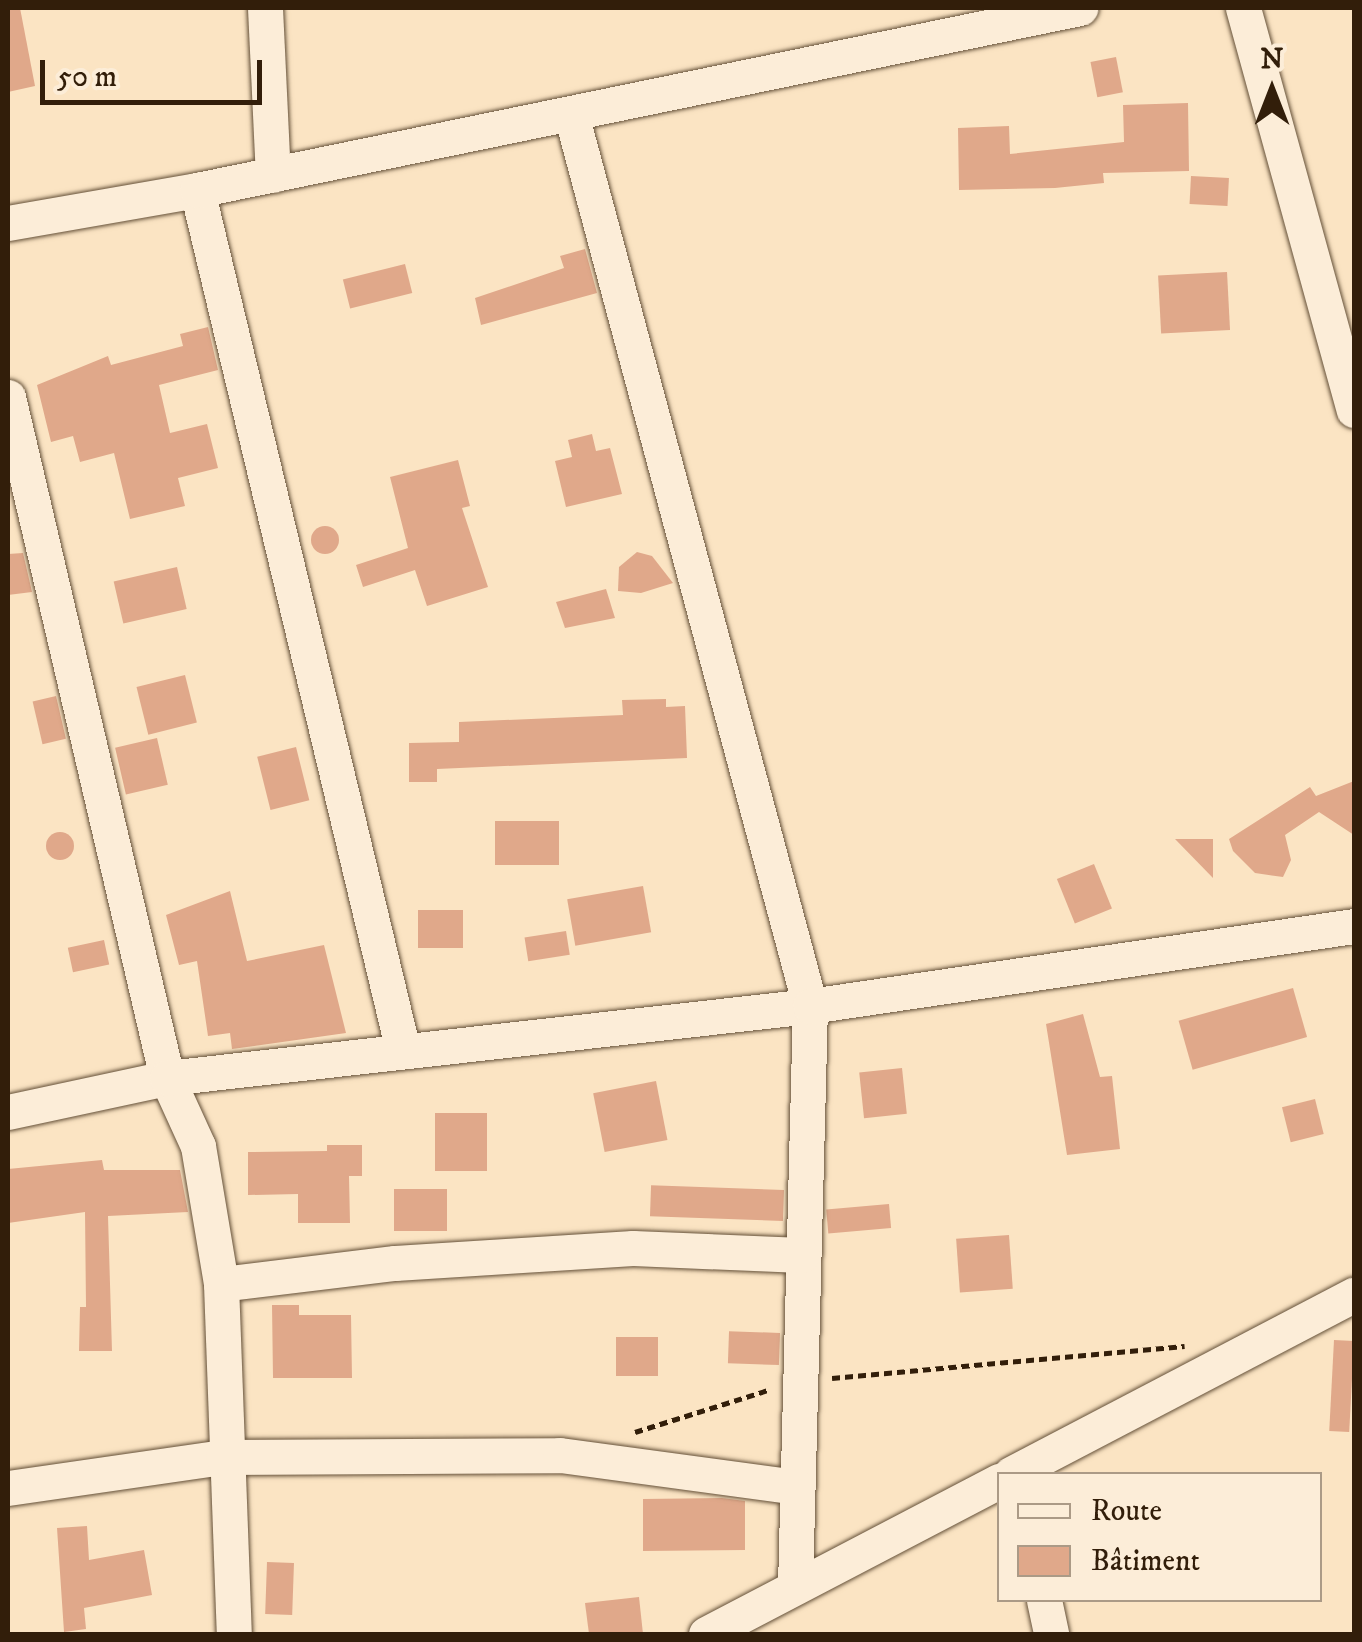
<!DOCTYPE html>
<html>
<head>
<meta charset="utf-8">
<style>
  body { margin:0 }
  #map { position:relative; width:1362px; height:1642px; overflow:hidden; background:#fbe4c3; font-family:"IM FELL DW Pica",serif }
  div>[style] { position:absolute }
  .building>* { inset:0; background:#e0a88a; transform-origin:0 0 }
  .round { border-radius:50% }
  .path>* { height:5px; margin-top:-2.5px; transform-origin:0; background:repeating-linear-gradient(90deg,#321e0a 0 8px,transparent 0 13px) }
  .roads { filter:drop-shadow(0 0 2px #645038) drop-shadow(0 0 2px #645038) }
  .street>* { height:35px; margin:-17.5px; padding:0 17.5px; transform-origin:17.5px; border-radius:17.5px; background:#fcedd8 }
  span { translate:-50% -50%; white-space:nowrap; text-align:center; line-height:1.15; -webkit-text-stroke:9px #fcedd8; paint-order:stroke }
  .frame { position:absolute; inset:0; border:10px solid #321e0a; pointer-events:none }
  .legend { position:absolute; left:997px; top:1472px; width:325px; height:130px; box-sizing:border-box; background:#fcedd8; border:2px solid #ab9a86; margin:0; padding:12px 18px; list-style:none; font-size:30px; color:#321e0a }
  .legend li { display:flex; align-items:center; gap:20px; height:50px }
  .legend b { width:50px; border:2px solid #ab9a86 }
  .north { position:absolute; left:1222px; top:40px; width:100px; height:100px; -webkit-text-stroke:8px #fcedd8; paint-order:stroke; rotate:0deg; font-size:28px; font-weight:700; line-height:40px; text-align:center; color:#321e0a }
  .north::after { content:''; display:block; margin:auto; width:35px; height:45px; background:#321e0a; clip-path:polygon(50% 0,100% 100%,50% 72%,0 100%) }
  .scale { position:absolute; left:40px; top:60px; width:222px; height:45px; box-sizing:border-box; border:5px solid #321e0a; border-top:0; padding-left:12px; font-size:30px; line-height:35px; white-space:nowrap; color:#321e0a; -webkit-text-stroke:8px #fcedd8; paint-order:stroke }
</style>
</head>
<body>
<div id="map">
  <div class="building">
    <div style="clip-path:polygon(8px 8px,20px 8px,35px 86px,8px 92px)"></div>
    <div style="left:1116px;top:57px;width:36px;height:26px;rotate:79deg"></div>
    <div style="clip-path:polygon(1188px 103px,1189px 171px,1103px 173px,1104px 183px,1055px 188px,959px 190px,958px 128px,1009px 126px,1010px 154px,1124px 142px,1123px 105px)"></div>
    <div style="left:1191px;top:176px;width:38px;height:28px;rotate:3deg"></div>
    <div style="clip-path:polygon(585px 249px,597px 293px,481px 325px,475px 298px,564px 268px,560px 256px)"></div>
    <div style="left:405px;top:264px;width:30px;height:64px;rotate:76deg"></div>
    <div style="left:1227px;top:272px;width:58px;height:69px;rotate:87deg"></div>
    <div style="clip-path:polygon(208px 327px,218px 370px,159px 385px,170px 433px,207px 424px,218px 468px,178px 478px,185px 506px,130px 519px,114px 453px,80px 462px,73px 436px,51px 442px,37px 385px,108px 356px,111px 365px,183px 346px,180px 334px)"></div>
    <div style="clip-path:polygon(592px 434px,596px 451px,610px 448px,622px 494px,566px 507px,555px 461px,572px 457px,568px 440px)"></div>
    <div style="clip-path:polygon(458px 460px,470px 506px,462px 508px,488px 587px,427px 606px,415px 570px,363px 587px,356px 565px,408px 548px,390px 477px)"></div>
    <div class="round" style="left:311px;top:526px;width:28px;height:28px"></div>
    <div style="clip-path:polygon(637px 552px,652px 556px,673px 583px,641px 593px,618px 591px,619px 567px)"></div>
    <div style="clip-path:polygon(23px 553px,32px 592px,8px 595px,8px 554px)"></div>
    <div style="left:177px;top:567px;width:43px;height:65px;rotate:77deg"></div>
    <div style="clip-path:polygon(606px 589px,615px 618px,565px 628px,556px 602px)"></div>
    <div style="left:185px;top:675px;width:49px;height:50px;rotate:76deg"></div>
    <div style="left:56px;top:696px;width:44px;height:24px;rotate:77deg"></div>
    <div style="clip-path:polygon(666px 699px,666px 707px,685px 706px,687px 758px,437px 769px,437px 782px,409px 782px,409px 743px,459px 742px,459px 722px,623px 715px,622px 700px)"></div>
    <div style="left:157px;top:738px;width:48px;height:43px;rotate:77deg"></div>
    <div style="left:296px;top:747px;width:55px;height:40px;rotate:76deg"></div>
    <div style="clip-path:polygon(1354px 781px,1354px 835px,1319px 812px,1285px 835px,1291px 860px,1283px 877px,1255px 873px,1233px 851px,1229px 839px,1310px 787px,1316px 796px)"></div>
    <div style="left:495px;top:821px;width:64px;height:44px"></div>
    <div class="round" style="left:46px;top:832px;width:28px;height:28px"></div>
    <div style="clip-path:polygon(1175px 839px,1213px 839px,1213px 878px)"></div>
    <div style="left:1094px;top:864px;width:48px;height:40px;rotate:68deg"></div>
    <div style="left:643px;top:886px;width:47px;height:77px;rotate:80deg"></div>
    <div style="clip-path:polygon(230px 891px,247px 961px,324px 945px,346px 1033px,232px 1049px,230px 1033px,208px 1036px,197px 961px,179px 965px,166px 915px)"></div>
    <div style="left:463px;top:910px;width:38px;height:45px;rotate:90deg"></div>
    <div style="left:566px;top:931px;width:24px;height:42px;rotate:81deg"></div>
    <div style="left:104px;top:940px;width:25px;height:37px;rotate:78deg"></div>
    <div style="left:1293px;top:988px;width:51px;height:119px;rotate:74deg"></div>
    <div style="clip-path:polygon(1083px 1014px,1100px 1077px,1112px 1076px,1120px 1149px,1067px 1155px,1046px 1024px)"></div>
    <div style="left:902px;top:1068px;width:46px;height:43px;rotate:84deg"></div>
    <div style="left:656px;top:1081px;width:60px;height:64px;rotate:79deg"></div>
    <div style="left:1315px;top:1099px;width:36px;height:34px;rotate:76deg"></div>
    <div style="left:435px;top:1113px;width:52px;height:58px"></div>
    <div style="clip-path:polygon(327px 1145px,362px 1145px,362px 1176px,349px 1176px,350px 1223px,298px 1223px,298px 1194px,248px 1195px,248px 1152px,327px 1151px)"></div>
    <div style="clip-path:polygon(102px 1160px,104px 1170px,180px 1170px,188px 1212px,108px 1216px,112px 1351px,79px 1351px,80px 1307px,86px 1307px,85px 1212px,8px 1223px,8px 1169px)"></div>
    <div style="left:447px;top:1189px;width:42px;height:53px;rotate:90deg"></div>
    <div style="left:784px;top:1190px;width:31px;height:133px;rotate:92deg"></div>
    <div style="left:889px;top:1204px;width:24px;height:63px;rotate:85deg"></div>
    <div style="left:1009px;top:1235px;width:54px;height:53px;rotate:86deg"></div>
    <div style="clip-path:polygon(272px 1305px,299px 1305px,299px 1315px,351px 1315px,352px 1378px,273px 1378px)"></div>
    <div style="left:780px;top:1333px;width:32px;height:51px;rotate:92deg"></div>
    <div style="left:616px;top:1337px;width:42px;height:39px"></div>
    <div style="left:1334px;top:1340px;width:20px;height:91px;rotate:3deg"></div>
    <div style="clip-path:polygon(722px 1498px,745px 1501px,745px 1550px,643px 1551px,643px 1499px)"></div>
    <div style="clip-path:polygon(87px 1526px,89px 1560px,144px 1550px,152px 1595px,84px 1608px,86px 1629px,64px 1632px,57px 1528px)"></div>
    <div style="left:267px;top:1562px;width:27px;height:52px;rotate:2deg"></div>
    <div style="clip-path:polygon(639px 1597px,643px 1634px,589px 1634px,585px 1603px)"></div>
  </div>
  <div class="path">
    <div style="left:832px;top:1378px;width:354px;rotate:-5.2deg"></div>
    <div style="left:635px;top:1432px;width:139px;rotate:-17.5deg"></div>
  </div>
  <div class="roads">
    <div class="street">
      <div style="left:265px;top:8px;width:167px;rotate:87.3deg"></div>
      <div style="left:1243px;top:8px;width:417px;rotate:74.6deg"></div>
      <div style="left:571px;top:114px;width:923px;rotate:75deg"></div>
      <div style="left:810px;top:1006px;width:581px;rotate:91.48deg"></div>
      <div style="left:197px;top:190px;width:885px;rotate:76.54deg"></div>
      <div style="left:8px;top:223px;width:192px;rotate:-9.9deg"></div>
      <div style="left:197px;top:190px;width:902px;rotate:-11.65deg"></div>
      <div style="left:8px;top:397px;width:699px;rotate:76.86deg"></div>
      <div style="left:167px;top:1078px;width:75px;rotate:65.5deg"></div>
      <div style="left:198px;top:1146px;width:140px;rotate:80.5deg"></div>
      <div style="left:221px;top:1284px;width:350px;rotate:87.9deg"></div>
      <div style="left:8px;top:1112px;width:163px;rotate:-12.1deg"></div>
      <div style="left:167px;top:1078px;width:647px;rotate:-6.39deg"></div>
      <div style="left:810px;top:1006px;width:550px;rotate:-8.37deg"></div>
      <div style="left:221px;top:1284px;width:175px;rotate:-6.9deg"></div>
      <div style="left:395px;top:1263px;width:238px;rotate:-3.6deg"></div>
      <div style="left:633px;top:1248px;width:169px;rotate:2.4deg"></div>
      <div style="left:1011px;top:1474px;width:387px;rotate:-27.6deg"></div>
      <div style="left:8px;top:1488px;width:217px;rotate:-8.2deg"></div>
      <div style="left:223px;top:1457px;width:337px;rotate:-0.3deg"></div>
      <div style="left:560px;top:1455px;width:239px;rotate:7.7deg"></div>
      <div style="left:1044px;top:1600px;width:35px;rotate:78deg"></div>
      <div style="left:706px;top:1634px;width:331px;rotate:-27.6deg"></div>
    </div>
  </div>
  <div class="frame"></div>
  <ul class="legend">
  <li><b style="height:12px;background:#fcedd8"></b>Route</li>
  <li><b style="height:28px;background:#e0a88a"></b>Bâtiment</li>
  </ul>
  <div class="north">N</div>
  <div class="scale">50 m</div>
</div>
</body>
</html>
